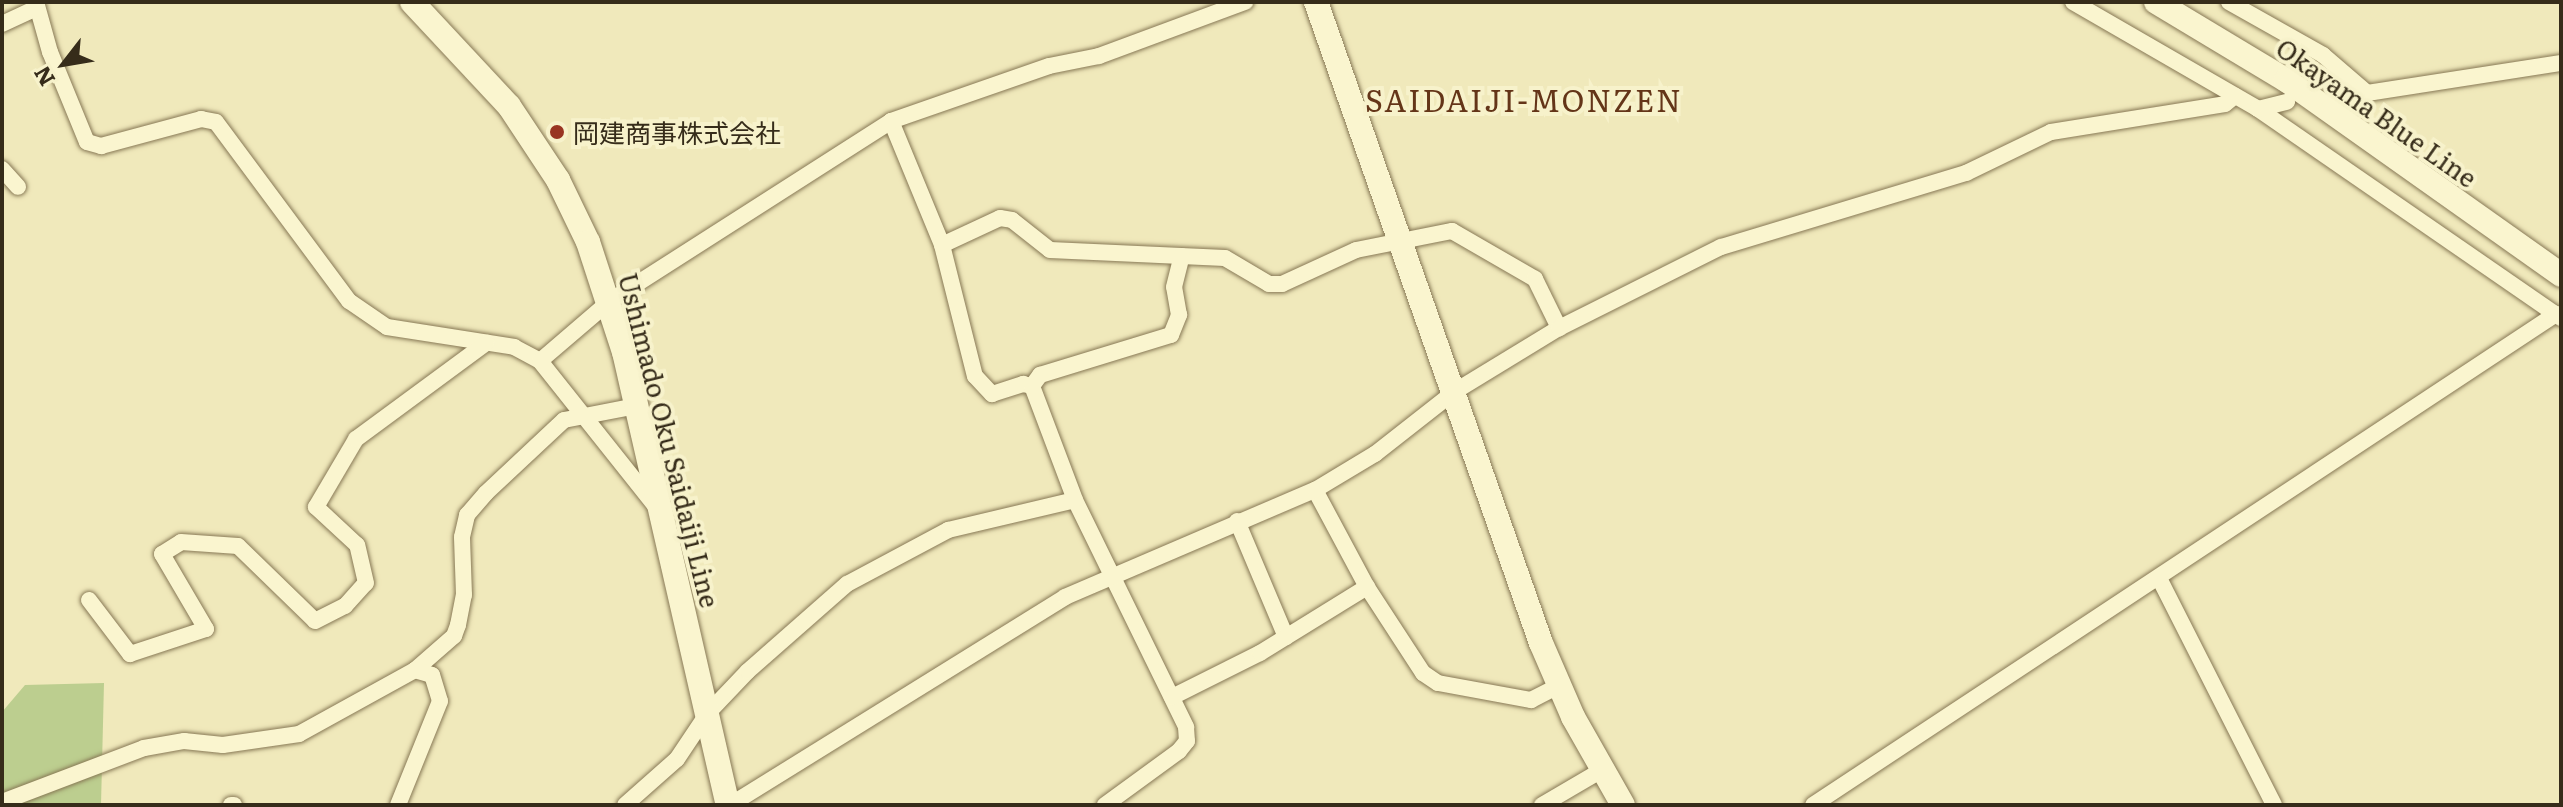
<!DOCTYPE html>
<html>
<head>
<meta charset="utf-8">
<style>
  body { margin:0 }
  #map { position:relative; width:2563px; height:807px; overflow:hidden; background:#f0e9bb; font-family:Literata,"Noto Sans JP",serif }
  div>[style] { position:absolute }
  .green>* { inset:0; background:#bcce8f }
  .roads { filter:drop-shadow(0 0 2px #877855) drop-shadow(0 0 2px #877855) }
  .street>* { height:16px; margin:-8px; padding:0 8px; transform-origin:8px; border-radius:8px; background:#faf5cf }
  .secondary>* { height:24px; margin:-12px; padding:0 12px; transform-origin:12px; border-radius:12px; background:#faf5cf }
  .dots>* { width:22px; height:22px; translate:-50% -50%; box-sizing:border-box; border:4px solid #f7f2cb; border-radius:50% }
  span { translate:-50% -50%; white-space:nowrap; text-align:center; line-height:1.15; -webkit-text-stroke:8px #f7f2cb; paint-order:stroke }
  .street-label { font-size:26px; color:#362c1a }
  .poi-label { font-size:26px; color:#362c1a }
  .left { translate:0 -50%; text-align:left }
  .quarter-label { font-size:30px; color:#643518; letter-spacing:2px }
  .frame { position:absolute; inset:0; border:4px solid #362c1a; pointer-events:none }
  .north { position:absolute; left:24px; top:24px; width:80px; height:80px; -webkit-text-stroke:6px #f7f2cb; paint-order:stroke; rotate:239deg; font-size:22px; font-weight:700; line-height:32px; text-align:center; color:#362c1a }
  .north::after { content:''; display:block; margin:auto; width:28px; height:36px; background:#362c1a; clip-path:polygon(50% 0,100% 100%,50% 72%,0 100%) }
</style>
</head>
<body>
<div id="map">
  <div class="green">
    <div style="clip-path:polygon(104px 683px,101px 805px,2px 805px,2px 712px,25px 685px)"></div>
  </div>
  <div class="roads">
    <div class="street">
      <div style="left:36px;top:2px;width:52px;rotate:74.4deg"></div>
      <div style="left:50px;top:52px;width:97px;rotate:67.7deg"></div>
      <div style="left:87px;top:142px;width:15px;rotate:16deg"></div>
      <div style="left:101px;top:146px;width:104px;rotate:-15.1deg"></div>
      <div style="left:201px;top:119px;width:15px;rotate:11deg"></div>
      <div style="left:216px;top:122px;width:223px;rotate:53.4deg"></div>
      <div style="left:349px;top:301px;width:46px;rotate:34.4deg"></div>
      <div style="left:387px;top:327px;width:129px;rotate:8.9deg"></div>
      <div style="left:514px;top:347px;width:30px;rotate:28deg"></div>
      <div style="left:540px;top:361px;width:186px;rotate:51.5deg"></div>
      <div style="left:2073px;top:2px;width:214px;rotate:30deg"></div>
      <div style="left:2258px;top:109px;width:368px;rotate:34.6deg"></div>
      <div style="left:2229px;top:2px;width:108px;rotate:29.4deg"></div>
      <div style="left:2323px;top:55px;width:58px;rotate:40.8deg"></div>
      <div style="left:2px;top:24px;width:38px;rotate:-25deg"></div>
      <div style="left:2335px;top:98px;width:229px;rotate:-8.8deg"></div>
      <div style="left:2258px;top:109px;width:30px;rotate:-14deg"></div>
      <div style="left:891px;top:121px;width:134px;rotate:67.6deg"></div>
      <div style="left:942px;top:245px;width:135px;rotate:75.9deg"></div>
      <div style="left:975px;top:376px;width:25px;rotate:47deg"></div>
      <div style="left:992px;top:394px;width:33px;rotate:-18deg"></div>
      <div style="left:1023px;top:384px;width:9px;rotate:13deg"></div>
      <div style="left:1032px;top:386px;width:122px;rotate:69.3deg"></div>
      <div style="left:1075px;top:500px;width:253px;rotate:63.9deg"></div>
      <div style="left:1186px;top:727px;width:14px;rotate:86deg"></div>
      <div style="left:1187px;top:741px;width:13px;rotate:129deg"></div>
      <div style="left:1179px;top:751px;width:92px;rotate:143.9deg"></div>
      <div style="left:2px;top:169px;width:24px;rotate:48deg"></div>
      <div style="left:942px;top:245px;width:64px;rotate:-25deg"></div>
      <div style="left:1000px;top:218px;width:12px;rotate:9deg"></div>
      <div style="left:1012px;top:220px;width:48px;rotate:38.3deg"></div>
      <div style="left:1050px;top:250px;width:175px;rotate:2.6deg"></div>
      <div style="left:1225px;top:258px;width:51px;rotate:30.6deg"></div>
      <div style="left:1269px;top:284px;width:13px"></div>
      <div style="left:1282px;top:284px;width:81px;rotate:-24.7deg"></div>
      <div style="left:1356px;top:250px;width:98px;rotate:-11.2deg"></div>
      <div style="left:1452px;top:231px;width:96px;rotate:30deg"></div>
      <div style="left:1535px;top:279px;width:55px;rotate:63.9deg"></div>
      <div style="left:540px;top:361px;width:92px;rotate:-40.6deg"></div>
      <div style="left:610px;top:301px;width:334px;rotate:-32.6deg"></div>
      <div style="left:891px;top:121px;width:167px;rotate:-19.2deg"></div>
      <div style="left:1049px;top:66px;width:51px;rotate:-11.3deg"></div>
      <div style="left:1099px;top:56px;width:156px;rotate:-20.3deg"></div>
      <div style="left:1032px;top:386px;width:14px;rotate:-54deg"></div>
      <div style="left:1040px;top:375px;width:137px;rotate:-17deg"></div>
      <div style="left:1171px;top:335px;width:22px;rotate:-68deg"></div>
      <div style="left:1179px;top:315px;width:28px;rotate:-100deg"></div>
      <div style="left:1174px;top:287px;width:32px;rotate:-76deg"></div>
      <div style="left:1315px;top:490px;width:110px;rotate:61.8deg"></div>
      <div style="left:1367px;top:587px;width:103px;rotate:56.9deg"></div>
      <div style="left:1423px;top:673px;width:18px;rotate:34deg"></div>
      <div style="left:1438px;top:683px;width:95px;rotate:10.4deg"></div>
      <div style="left:1531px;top:700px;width:31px;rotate:-27deg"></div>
      <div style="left:1237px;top:521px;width:126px;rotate:67.1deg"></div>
      <div style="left:2159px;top:578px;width:254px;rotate:63.1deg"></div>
      <div style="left:89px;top:600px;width:68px;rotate:52.8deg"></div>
      <div style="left:130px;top:654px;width:80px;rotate:-18.2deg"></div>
      <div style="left:206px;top:629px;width:87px;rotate:-120.4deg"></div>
      <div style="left:162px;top:554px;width:22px;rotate:-32deg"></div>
      <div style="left:181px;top:542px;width:57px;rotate:4deg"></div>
      <div style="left:238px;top:546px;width:107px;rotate:44.2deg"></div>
      <div style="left:315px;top:621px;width:34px;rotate:-27deg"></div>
      <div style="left:345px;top:606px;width:31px;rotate:-48deg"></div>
      <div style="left:366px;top:583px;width:39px;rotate:-103deg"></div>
      <div style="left:357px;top:545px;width:56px;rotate:-137.2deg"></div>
      <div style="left:316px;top:507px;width:79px;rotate:-59.5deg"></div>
      <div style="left:356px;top:439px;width:162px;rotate:-36.4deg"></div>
      <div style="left:1172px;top:697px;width:98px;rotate:-26.6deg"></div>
      <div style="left:1260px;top:653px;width:126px;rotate:-31.7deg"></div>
      <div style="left:2px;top:802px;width:152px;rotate:-20.8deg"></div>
      <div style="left:144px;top:748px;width:41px;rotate:-9.9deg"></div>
      <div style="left:184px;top:741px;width:39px;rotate:6deg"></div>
      <div style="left:223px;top:745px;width:77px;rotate:-8.2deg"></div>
      <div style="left:299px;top:734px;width:132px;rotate:-28.9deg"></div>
      <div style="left:415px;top:670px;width:52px;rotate:-41.1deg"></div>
      <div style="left:454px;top:636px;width:12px;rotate:-70deg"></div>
      <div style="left:458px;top:625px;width:31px;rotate:-79deg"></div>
      <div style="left:464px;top:595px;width:58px;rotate:-92deg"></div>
      <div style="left:462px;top:537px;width:23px;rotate:-77deg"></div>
      <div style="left:467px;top:515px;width:29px;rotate:-49deg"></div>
      <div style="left:486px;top:493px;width:107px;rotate:-43.1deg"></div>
      <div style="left:564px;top:420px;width:73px;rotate:-11deg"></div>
      <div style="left:231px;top:805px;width:3px"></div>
      <div style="left:398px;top:805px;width:112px;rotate:-68deg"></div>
      <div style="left:440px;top:701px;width:27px;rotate:-107deg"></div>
      <div style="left:432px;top:675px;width:18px;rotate:-164deg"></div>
      <div style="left:625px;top:805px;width:69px;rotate:-41.5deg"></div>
      <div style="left:677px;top:759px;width:54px;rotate:-56.3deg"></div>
      <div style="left:707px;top:714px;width:59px;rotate:-46.4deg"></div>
      <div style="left:748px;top:671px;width:132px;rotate:-41.3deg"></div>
      <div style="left:847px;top:584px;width:115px;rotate:-28.1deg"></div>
      <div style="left:948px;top:530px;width:130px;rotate:-13.3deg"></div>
      <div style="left:730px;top:805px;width:394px;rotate:-31.8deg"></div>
      <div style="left:1065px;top:597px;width:272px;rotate:-23.2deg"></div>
      <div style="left:1315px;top:490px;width:70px;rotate:-31deg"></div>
      <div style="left:1375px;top:454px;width:100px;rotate:-38.1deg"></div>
      <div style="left:1454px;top:392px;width:123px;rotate:-31.4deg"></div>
      <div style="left:1559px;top:328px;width:181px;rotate:-26.6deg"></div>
      <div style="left:1721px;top:247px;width:256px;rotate:-16.8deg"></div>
      <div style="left:1966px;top:173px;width:94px;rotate:-25.8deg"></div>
      <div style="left:2051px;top:132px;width:176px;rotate:-9.1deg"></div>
      <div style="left:2225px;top:104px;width:13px;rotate:-39deg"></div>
      <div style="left:1542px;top:805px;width:69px;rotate:-30.3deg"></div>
      <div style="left:1813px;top:805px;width:891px;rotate:-33.46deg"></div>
    </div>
    <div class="secondary">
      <div style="left:412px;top:2px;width:142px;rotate:47deg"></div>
      <div style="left:509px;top:106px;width:89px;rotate:56.5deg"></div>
      <div style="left:558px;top:180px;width:69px;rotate:64.2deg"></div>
      <div style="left:588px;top:242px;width:116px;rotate:71.9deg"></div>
      <div style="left:624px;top:352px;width:465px;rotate:77.1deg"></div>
      <div style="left:1316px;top:2px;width:679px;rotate:70.66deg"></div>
      <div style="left:1541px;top:643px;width:81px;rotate:66.6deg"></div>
      <div style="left:1573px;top:717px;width:101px;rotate:60.4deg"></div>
      <div style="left:2156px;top:2px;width:152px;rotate:31deg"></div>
      <div style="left:2286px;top:80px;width:337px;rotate:35.3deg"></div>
    </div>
  </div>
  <div class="dots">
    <div style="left:557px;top:132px;background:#993522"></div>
  </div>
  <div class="street-label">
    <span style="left:2377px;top:112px;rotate:35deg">Okayama Blue Line</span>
    <span style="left:670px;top:440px;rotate:76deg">Ushimado Oku Saidaiji Line</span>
  </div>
  <div class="poi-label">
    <span class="left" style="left:573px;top:132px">岡建商事株式会社</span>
  </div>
  <div class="quarter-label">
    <span style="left:1524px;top:99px">SAIDAIJI-MONZEN</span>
  </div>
  <div class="frame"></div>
  <div class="north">N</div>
</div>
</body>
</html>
